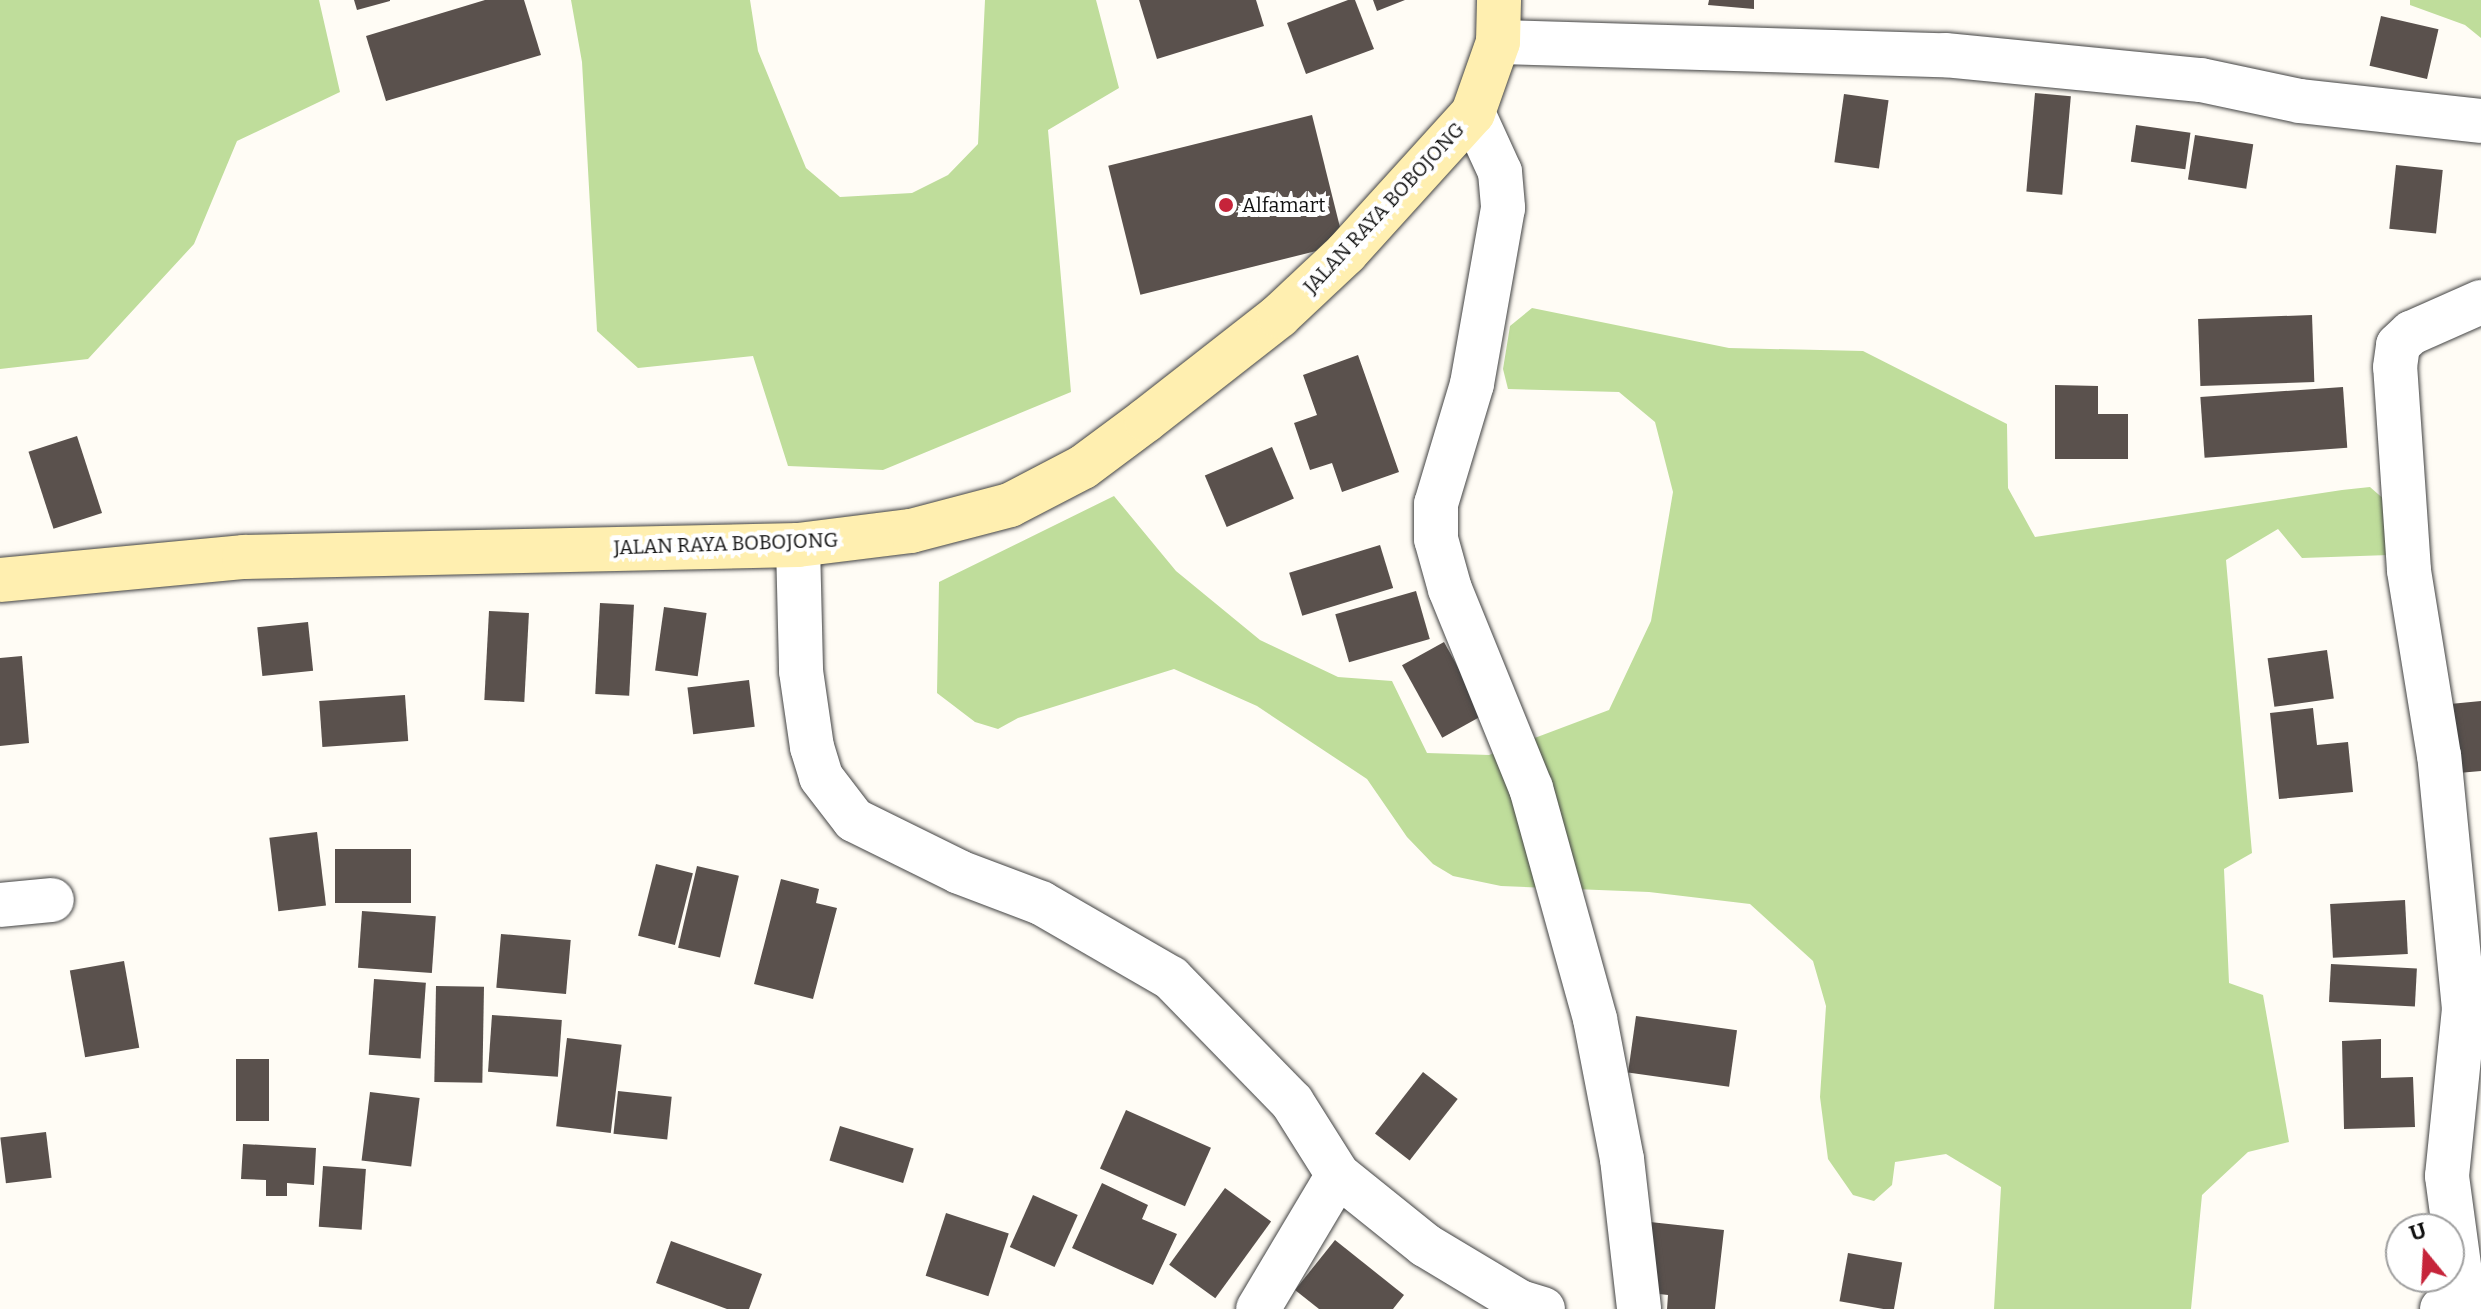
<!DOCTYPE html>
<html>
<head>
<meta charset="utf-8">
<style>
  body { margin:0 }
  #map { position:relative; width:2481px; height:1309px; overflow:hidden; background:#fffcf5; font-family:Bitter,serif }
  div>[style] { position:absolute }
  .forest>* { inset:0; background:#bfdd9b }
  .building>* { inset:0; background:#5a514d; transform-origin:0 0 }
  .roads { filter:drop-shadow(0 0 2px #444) drop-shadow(0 0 2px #444) }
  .minor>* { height:44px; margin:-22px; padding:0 22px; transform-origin:22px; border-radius:22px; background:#fff }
  .tertiary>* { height:44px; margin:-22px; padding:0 22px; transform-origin:22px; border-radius:22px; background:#fff }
  .secondary>* { height:44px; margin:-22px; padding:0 22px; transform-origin:22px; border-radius:22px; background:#ffefb0 }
  .dots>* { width:22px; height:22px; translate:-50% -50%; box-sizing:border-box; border:4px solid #fff; border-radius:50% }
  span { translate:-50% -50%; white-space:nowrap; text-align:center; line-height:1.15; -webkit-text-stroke:8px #fff; paint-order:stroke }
  .poi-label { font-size:20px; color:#111 }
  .left { translate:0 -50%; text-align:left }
  .street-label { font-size:20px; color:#111 }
  .north { position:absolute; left:2385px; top:1213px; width:80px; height:80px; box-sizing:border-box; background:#fff; border:2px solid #a0a0a0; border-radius:50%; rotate:342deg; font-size:22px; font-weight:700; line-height:32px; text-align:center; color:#111 }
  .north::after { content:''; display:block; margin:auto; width:28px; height:36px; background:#c6243a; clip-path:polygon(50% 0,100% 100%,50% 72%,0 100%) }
</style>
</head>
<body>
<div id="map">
  <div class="forest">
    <div style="clip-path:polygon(0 0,319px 0,340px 92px,237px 141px,194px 244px,88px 359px,0 369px)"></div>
    <div style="clip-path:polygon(571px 0,750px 0,758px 51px,806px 168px,840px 197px,912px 193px,948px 175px,978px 144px,985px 0,1096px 0,1119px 88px,1048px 130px,1071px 392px,883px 470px,788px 466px,753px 356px,638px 368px,597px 331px,582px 62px)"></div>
    <div style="clip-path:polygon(2410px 0,2481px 0,2481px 38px,2465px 25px,2410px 5px)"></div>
    <div style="clip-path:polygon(1532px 308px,1729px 348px,1863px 351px,2007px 424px,2008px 488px,2035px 537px,2342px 490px,2370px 487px,2386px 501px,2389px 555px,2302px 558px,2278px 529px,2226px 560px,2252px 853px,2224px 869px,2229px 983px,2263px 995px,2289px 1142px,2248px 1152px,2202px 1195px,2191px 1309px,1994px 1309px,2001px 1187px,1946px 1154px,1895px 1162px,1892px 1185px,1874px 1201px,1853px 1195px,1828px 1159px,1820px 1097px,1826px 1006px,1813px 961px,1750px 904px,1649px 892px,1501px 886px,1453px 876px,1433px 864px,1407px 837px,1367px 779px,1257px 706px,1174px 669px,1018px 718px,998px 729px,975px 722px,937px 693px,939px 582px,1114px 496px,1176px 571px,1260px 640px,1338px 677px,1392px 681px,1427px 753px,1489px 755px,1609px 710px,1651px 621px,1673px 492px,1655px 422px,1619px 392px,1508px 389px,1503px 369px,1510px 326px)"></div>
  </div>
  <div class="building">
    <div style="clip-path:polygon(354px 0,390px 0,390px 1px,357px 10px)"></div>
    <div style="clip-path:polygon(485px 0,524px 0,541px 55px,386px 101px,366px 36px)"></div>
    <div style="clip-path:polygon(1139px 0,1256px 0,1264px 26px,1157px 59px)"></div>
    <div style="clip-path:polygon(1348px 0,1355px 0,1374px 49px,1306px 74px,1287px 23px)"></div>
    <div style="clip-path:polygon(1373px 0,1405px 0,1377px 11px)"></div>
    <div style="clip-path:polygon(1709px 0,1754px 0,1754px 9px,1708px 5px)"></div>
    <div style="left:2381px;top:16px;width:59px;height:51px;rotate:13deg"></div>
    <div style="left:2035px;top:93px;width:36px;height:99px;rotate:5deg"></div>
    <div style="left:1844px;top:94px;width:45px;height:69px;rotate:8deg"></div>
    <div style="left:1312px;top:115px;width:133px;height:210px;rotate:76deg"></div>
    <div style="left:2136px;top:125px;width:55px;height:37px;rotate:8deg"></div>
    <div style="left:2195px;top:135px;width:59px;height:45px;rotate:9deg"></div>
    <div style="left:2396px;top:165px;width:47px;height:64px;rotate:6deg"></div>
    <div style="left:2312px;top:315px;width:67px;height:114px;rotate:88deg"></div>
    <div style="clip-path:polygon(1358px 355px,1399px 472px,1342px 492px,1332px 463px,1310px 470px,1294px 423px,1317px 415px,1303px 375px)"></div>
    <div style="clip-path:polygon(2055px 385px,2098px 386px,2098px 414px,2128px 414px,2128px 459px,2055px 459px)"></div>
    <div style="left:2343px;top:387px;width:61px;height:143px;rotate:86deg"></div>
    <div style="left:77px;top:436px;width:81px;height:51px;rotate:72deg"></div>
    <div style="left:1272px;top:447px;width:56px;height:73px;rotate:67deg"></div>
    <div style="left:1380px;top:545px;width:45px;height:95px;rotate:73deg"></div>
    <div style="left:1416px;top:591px;width:50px;height:84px;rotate:74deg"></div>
    <div style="left:600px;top:603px;width:34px;height:91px;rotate:3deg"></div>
    <div style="left:664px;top:607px;width:43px;height:64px;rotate:8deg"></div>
    <div style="left:489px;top:611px;width:40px;height:89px;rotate:3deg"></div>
    <div style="left:308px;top:622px;width:49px;height:51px;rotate:84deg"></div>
    <div style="left:1444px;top:642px;width:83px;height:48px;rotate:61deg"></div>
    <div style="left:2327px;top:650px;width:49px;height:60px;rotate:82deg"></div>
    <div style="clip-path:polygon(22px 656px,29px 743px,0 746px,0 658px)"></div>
    <div style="left:749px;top:680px;width:47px;height:62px;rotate:83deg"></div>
    <div style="left:405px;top:695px;width:46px;height:86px;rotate:86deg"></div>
    <div style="clip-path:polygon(2481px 701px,2481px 771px,2447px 774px,2440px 705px)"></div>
    <div style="clip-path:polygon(2313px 708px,2317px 745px,2348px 742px,2353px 792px,2279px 799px,2270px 713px)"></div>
    <div style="left:317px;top:832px;width:74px;height:48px;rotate:83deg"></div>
    <div style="left:335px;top:849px;width:76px;height:54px"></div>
    <div style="left:656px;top:864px;width:38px;height:74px;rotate:14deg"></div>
    <div style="left:697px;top:866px;width:43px;height:84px;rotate:13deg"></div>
    <div style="clip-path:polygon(781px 879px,819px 889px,816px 903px,837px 908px,813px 999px,754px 984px)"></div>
    <div style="left:2405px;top:900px;width:54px;height:75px;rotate:87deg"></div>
    <div style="left:362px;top:911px;width:74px;height:57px;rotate:4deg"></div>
    <div style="left:501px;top:934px;width:70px;height:54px;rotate:5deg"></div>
    <div style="left:124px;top:961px;width:88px;height:55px;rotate:80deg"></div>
    <div style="left:2331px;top:964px;width:86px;height:38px;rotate:3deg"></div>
    <div style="left:374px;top:979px;width:52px;height:76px;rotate:4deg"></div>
    <div style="left:436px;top:986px;width:48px;height:96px;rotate:1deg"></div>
    <div style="left:492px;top:1015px;width:70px;height:57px;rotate:4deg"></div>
    <div style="left:1636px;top:1016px;width:102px;height:57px;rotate:8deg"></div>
    <div style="left:567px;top:1038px;width:55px;height:89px;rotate:7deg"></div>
    <div style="clip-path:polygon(2381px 1039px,2381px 1078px,2413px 1077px,2415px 1127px,2344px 1129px,2342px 1041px)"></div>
    <div style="left:236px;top:1059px;width:33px;height:62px"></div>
    <div style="left:1423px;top:1072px;width:44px;height:78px;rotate:38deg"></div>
    <div style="left:618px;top:1091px;width:54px;height:43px;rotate:6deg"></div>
    <div style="left:370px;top:1092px;width:50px;height:69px;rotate:7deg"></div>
    <div style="left:1126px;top:1110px;width:93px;height:64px;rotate:24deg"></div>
    <div style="left:840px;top:1126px;width:77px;height:36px;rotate:17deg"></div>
    <div style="left:46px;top:1132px;width:46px;height:46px;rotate:83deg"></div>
    <div style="clip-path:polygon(243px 1144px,316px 1148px,314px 1185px,287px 1183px,287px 1196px,266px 1196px,266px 1180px,241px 1179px)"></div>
    <div style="left:323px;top:1166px;width:43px;height:61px;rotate:4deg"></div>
    <div style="clip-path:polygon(1102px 1183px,1148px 1205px,1142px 1219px,1177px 1234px,1153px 1285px,1072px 1248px)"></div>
    <div style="left:1225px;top:1188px;width:57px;height:95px;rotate:36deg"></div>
    <div style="left:1033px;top:1195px;width:49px;height:57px;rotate:24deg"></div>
    <div style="left:946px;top:1213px;width:66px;height:66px;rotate:18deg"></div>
    <div style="clip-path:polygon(1650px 1222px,1724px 1230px,1715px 1309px,1667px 1309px,1668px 1295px,1642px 1292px)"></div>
    <div style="clip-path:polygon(1335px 1240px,1404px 1295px,1393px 1309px,1319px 1309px,1295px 1290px)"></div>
    <div style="clip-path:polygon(671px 1241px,762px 1274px,749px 1309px,727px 1309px,656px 1283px)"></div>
    <div style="left:1848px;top:1253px;width:55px;height:49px;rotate:10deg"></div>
  </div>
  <div class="roads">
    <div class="minor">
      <div style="left:1498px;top:42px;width:447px;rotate:1.7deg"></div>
      <div style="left:1945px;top:55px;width:257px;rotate:5.6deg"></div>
      <div style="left:2201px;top:80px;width:101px;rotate:12deg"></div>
      <div style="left:2300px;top:101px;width:182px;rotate:6.3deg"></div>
      <div style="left:1473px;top:113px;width:65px;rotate:65.4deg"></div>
      <div style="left:1500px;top:172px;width:36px;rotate:85deg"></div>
      <div style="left:1503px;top:208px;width:179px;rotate:100deg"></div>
      <div style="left:1472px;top:384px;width:125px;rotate:106.7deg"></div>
      <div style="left:1436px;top:504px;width:35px;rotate:90deg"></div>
      <div style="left:1436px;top:539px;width:52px;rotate:74.4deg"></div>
      <div style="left:1450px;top:589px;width:215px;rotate:67.9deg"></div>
      <div style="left:1531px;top:788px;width:240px;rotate:74.5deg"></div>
      <div style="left:1595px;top:1019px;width:143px;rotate:79.1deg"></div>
      <div style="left:1622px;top:1159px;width:151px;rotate:83.5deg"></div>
      <div style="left:0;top:905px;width:52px;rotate:-5.5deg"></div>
      <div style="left:1258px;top:1309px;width:156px;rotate:-59.2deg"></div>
      <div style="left:2442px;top:1309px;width:23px;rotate:-18deg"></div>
      <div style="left:2464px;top:1302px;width:127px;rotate:-97.7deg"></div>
      <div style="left:2447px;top:1176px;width:168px;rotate:-84.2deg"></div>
      <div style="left:2464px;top:1009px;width:254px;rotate:-95.6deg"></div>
      <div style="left:2439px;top:756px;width:188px;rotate:-99.2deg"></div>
      <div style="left:2409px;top:570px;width:203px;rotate:-93.9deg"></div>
      <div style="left:2395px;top:367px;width:22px;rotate:-82deg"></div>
      <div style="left:2398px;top:345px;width:18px;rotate:-43deg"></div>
      <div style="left:2411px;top:333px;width:77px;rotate:-23.9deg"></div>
    </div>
    <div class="tertiary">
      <div style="left:798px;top:545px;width:126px;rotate:88.6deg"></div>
      <div style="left:801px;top:671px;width:77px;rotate:81.8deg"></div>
      <div style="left:812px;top:747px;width:31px;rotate:73deg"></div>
      <div style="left:821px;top:777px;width:54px;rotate:52.5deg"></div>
      <div style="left:854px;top:820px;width:117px;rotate:26.3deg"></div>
      <div style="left:959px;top:872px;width:88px;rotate:20.7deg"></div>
      <div style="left:1041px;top:903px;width:150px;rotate:30deg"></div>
      <div style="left:1171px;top:978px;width:173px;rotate:45.7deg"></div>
      <div style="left:1292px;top:1102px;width:86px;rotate:57.8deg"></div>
      <div style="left:1338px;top:1175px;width:112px;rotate:38.8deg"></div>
      <div style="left:1425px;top:1245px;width:111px;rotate:31deg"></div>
      <div style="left:1520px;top:1302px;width:24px;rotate:17deg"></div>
    </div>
    <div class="secondary">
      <div style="left:0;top:580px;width:245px;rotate:-5.4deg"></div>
      <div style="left:244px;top:557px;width:554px;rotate:-1.24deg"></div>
      <div style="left:798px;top:545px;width:114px;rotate:-7.1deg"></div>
      <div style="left:911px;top:531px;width:102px;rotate:-14.7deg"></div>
      <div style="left:1010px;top:505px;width:82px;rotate:-27.5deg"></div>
      <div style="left:1083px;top:467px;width:79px;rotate:-36.7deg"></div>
      <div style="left:1146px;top:420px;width:169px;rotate:-38deg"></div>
      <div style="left:1279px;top:316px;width:92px;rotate:-43.2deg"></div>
      <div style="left:1346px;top:253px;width:189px;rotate:-47.8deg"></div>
      <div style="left:1473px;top:113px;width:75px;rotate:-70.6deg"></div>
      <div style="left:1498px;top:42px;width:42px;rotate:-88.6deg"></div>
    </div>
  </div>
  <div class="dots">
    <div style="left:1226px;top:205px;background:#c6243a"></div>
  </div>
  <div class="poi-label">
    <span class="left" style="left:1242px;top:205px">Alfamart</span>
  </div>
  <div class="street-label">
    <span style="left:1384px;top:208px;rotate:-47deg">JALAN RAYA BOBOJONG</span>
    <span style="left:726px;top:544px;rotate:-2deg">JALAN RAYA BOBOJONG</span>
  </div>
  <div class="north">U</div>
</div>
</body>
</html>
